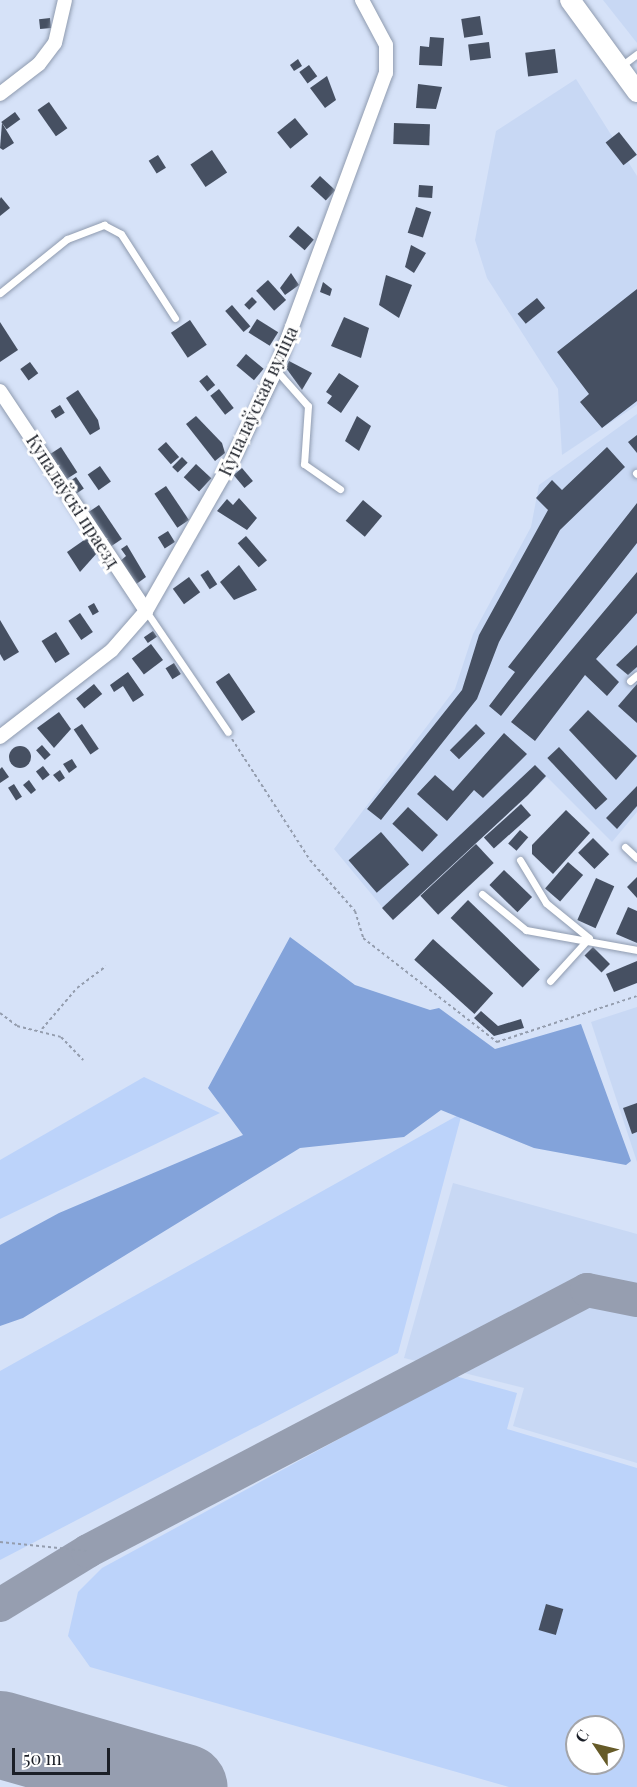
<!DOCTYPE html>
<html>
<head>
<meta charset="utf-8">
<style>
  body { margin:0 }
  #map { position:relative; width:637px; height:1787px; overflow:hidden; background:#d6e2f8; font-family:"Playfair Display",serif }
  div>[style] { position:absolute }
  .built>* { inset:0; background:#c8d8f4 }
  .green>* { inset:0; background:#bcd3fa }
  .forest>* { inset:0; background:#83a3da }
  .taxiway>* { height:34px; margin:-17px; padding:0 17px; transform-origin:17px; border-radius:17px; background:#969eb0 }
  .runway>* { height:87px; margin:-43.5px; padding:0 43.5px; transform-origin:43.5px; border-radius:43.5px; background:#969eb0 }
  .building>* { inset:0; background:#465062; transform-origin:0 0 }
  .round { border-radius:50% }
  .path>* { height:2px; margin-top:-1px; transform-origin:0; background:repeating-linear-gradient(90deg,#949dae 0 3px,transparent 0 6px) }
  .roads { filter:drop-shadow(0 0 2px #8f9baf) drop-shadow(0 0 2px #8f9baf) }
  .lane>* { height:7px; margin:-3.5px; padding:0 3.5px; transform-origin:3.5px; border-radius:3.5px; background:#fff }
  .street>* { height:14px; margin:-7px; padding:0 7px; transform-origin:7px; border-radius:7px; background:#fff }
  .secondary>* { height:20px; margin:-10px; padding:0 10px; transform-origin:10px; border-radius:10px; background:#fff }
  span { translate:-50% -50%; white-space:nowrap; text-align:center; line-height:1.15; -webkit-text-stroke:6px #fff; paint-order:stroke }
  .street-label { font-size:18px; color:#1b1f27 }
  .north { position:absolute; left:565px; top:1715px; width:60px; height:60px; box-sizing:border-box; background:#fff; border:2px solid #a4a5a9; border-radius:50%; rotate:305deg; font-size:16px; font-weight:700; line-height:24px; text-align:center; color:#1b1f27 }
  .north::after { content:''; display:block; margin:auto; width:21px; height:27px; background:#665b28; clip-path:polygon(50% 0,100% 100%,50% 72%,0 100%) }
  .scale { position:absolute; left:12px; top:1748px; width:98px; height:27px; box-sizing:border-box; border:3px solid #1b1f27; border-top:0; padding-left:8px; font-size:18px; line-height:21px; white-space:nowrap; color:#1b1f27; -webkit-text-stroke:4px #fff; paint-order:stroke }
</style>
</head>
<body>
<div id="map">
  <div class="built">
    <div style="clip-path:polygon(603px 0,637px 0,637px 43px)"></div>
    <div style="clip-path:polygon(576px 79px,637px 176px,637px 405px,562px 455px,558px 389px,487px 278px,475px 240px,496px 131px)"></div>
    <div style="clip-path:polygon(637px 414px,637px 812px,612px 842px,547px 777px,393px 920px,334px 849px,455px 689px,473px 634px,531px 527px,539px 485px)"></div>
    <div style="clip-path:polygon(637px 1007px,637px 1162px,591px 1022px)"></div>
    <div style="clip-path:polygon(453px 1183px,637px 1234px,637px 1463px,513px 1426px,524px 1388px,404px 1358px)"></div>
  </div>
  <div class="green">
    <div style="clip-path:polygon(144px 1077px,220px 1113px,0 1219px,0 1160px)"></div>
    <div style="clip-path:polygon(462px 1113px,398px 1353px,0 1560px,0 1371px)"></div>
    <div style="clip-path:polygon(evenodd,455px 1376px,517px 1393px,507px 1429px,637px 1468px,637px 1787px,509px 1787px,90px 1667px,68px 1636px,78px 1592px,102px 1568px,455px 1376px,577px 1727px,613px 1727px,613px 1763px,577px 1763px,577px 1727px)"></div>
  </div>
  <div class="forest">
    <div style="clip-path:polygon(290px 937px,355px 985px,430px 1010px,439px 1008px,495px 1049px,581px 1024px,631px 1161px,626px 1165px,534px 1148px,441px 1110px,404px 1137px,300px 1148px,23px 1318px,0 1326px,0 1245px,59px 1213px,243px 1135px,208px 1088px)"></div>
  </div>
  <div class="taxiway">
    <div style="left:0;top:1605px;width:103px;rotate:-31.5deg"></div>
    <div style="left:88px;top:1551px;width:563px;rotate:-27.61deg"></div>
    <div style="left:587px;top:1290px;width:51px;rotate:11.3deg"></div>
    <div style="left:0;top:1724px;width:40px;rotate:29.7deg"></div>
  </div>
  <div class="runway">
    <div style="left:0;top:1734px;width:191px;rotate:16.1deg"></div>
  </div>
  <div class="building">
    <div style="left:480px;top:16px;width:19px;height:19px;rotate:81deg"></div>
    <div style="left:50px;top:18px;width:10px;height:11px;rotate:84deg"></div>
    <div style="clip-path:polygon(430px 37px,444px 38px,442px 66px,419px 65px,420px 46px,429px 47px)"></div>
    <div style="left:489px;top:42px;width:16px;height:21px;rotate:83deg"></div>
    <div style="left:555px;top:49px;width:24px;height:30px;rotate:83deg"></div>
    <div style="clip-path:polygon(298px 59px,302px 66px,294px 71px,290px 65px)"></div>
    <div style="left:309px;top:65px;width:14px;height:12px;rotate:54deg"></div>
    <div style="clip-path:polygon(327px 76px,336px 100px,325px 108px,310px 88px)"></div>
    <div style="clip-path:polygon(418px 84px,442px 87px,436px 109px,416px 108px)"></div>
    <div style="left:49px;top:102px;width:32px;height:14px;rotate:55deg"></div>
    <div style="left:15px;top:112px;width:9px;height:17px;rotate:54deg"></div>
    <div style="left:295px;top:118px;width:21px;height:23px;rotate:51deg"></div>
    <div style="clip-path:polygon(2px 123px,14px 143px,3px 150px,0 148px)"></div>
    <div style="left:394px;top:123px;width:36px;height:21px;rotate:2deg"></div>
    <div style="left:619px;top:132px;width:29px;height:17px;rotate:52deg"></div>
    <div style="left:212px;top:150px;width:27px;height:26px;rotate:56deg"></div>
    <div style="left:158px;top:155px;width:15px;height:11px;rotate:58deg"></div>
    <div style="left:320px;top:176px;width:21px;height:14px;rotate:43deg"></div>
    <div style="left:419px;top:185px;width:14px;height:12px;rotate:4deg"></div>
    <div style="clip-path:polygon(1px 197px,10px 208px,0 216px,0 199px)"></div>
    <div style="left:416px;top:207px;width:16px;height:27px;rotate:18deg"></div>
    <div style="left:298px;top:226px;width:21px;height:14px;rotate:41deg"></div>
    <div style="clip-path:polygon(411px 245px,426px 253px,414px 273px,405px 267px)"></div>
    <div style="clip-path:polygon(291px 273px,299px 285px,285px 295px,280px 288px)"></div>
    <div style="clip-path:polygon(386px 275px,412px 285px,399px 318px,379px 305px)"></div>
    <div style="left:268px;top:280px;width:27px;height:16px;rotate:48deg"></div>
    <div style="clip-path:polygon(323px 282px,332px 289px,330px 296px,320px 292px)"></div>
    <div style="clip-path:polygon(637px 289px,637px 401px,602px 428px,580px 402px,589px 394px,557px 352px)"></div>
    <div style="left:252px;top:297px;width:7px;height:11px;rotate:45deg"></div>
    <div style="left:537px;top:298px;width:13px;height:25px;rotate:51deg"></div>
    <div style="left:232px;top:305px;width:28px;height:9px;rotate:49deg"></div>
    <div style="clip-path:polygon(344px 317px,369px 328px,361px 358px,331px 346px)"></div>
    <div style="left:257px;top:319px;width:25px;height:16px;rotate:32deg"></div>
    <div style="left:190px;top:320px;width:30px;height:23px;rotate:56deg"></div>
    <div style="clip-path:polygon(0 322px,18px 350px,0 362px)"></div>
    <div style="left:246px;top:354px;width:23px;height:15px;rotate:40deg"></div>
    <div style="clip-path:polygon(289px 361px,312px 373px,302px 390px,286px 368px)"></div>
    <div style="left:30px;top:362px;width:14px;height:12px;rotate:54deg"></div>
    <div style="clip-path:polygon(339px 373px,359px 386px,341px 413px,327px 403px,332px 396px,326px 392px)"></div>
    <div style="left:207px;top:375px;width:13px;height:10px;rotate:51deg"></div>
    <div style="left:219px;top:389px;width:24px;height:11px;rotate:52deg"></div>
    <div style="clip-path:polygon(78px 390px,98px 420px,100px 429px,90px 435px,66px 398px)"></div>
    <div style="left:60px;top:405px;width:9px;height:11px;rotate:58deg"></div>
    <div style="clip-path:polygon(196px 416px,222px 443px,225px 453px,215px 461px,186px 424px)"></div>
    <div style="clip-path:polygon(357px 416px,371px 426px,359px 451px,345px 441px)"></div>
    <div style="clip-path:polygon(637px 435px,637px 453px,628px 442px)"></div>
    <div style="left:166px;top:442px;width:20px;height:11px;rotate:49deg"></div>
    <div style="left:61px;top:447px;width:30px;height:16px;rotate:57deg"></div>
    <div style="clip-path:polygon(607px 447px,625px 467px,560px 530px,499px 642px,477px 699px,381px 820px,367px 809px,462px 690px,479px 635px,548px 510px,536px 498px,552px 480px,562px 490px)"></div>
    <div style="left:182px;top:457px;width:8px;height:14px;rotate:45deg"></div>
    <div style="left:196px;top:464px;width:21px;height:18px;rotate:43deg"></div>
    <div style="left:100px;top:466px;width:19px;height:15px;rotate:55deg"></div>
    <div style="left:242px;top:468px;width:17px;height:11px;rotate:50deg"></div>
    <div style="left:76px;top:477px;width:14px;height:13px;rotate:56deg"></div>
    <div style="left:166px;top:486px;width:41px;height:14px;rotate:56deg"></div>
    <div style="clip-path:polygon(239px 498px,257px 518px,247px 530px,217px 511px,227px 499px,233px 505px)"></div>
    <div style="left:363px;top:500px;width:25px;height:27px;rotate:40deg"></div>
    <div style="clip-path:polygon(637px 503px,637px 543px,501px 716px,489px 706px,515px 672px,508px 667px)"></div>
    <div style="left:99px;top:505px;width:41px;height:17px;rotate:56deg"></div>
    <div style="left:168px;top:531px;width:13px;height:12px;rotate:58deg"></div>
    <div style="left:246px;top:536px;width:32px;height:11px;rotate:49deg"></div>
    <div style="clip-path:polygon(87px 538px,97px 553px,80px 572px,67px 552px)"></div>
    <div style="clip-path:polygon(127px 545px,146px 577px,135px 585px,118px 563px,126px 556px,121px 549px)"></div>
    <div style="clip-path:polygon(239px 565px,257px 590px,234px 600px,220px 582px)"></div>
    <div style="left:208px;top:570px;width:17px;height:9px;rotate:57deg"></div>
    <div style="clip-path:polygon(637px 572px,637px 613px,596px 659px,619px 682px,607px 696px,585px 675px,535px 741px,511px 722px)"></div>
    <div style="left:189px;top:577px;width:19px;height:20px;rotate:54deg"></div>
    <div style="left:94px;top:603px;width:10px;height:7px;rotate:61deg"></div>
    <div style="left:80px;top:613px;width:23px;height:14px;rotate:56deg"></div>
    <div style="clip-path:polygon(0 620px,19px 652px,4px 661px,0 654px)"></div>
    <div style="left:153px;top:631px;width:7px;height:11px;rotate:56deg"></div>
    <div style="left:56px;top:632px;width:26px;height:17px;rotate:58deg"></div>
    <div style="left:151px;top:644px;width:20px;height:24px;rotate:53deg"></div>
    <div style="clip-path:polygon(637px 645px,637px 667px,628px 675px,616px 665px)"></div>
    <div style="left:174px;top:663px;width:13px;height:10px;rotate:58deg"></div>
    <div style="clip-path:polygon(128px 672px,144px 695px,133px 702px,123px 686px,114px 692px,110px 685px)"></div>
    <div style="left:229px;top:673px;width:47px;height:16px;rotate:56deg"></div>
    <div style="left:94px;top:684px;width:13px;height:23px;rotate:51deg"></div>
    <div style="clip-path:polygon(637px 684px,637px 723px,618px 706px)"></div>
    <div style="clip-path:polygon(588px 710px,637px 756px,616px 780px,569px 730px)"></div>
    <div style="clip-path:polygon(59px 712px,71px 729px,54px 748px,37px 728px)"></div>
    <div style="left:82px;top:724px;width:30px;height:10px;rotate:56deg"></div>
    <div style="left:476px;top:724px;width:13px;height:37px;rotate:45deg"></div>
    <div style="clip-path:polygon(504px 733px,527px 754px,483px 798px,474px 790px,447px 821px,417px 794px,435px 775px,453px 791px)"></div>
    <div style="left:42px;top:745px;width:13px;height:8px;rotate:48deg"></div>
    <div class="round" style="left:9px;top:746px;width:22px;height:22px"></div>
    <div style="left:559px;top:747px;width:71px;height:16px;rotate:47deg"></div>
    <div style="clip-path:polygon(72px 759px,77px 767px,69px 773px,63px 764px)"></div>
    <div style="clip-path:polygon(535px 765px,546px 776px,528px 795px,393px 920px,382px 908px)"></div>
    <div style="left:43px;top:766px;width:11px;height:9px;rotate:52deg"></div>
    <div style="clip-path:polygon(2px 767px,9px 777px,0 783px,0 769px)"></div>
    <div style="clip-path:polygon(60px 770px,65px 778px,59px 782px,53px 775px)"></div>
    <div style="clip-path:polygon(29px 780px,36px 790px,31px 794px,23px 785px)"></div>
    <div style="left:14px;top:784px;width:15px;height:7px;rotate:58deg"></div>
    <div style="clip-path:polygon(637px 786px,637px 806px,617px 829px,606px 818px)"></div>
    <div style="left:521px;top:804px;width:15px;height:50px;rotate:48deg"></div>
    <div style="left:408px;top:807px;width:41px;height:23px;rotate:43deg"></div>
    <div style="clip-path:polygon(566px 810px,590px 833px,553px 874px,532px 854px,532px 845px)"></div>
    <div style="left:520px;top:830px;width:11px;height:18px;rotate:41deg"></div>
    <div style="left:381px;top:832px;width:43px;height:43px;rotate:49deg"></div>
    <div style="left:593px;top:838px;width:23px;height:21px;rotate:45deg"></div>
    <div style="left:476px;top:844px;width:26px;height:76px;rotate:47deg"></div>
    <div style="left:568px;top:862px;width:20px;height:35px;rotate:41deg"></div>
    <div style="left:504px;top:870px;width:39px;height:21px;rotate:44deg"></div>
    <div style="clip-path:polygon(637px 877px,637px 898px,627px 887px)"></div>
    <div style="left:596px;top:878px;width:20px;height:46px;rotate:24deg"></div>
    <div style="left:468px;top:900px;width:100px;height:25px;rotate:44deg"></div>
    <div style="clip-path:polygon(628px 907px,637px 911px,637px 943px,616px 934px)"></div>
    <div style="left:433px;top:939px;width:81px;height:28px;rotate:42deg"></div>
    <div style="left:593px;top:947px;width:24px;height:12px;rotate:45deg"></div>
    <div style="clip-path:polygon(637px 961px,637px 983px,614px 992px,606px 974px)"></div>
    <div style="clip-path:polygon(481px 1011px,498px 1026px,521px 1019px,524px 1028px,494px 1036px,474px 1018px)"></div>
    <div style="clip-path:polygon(637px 1103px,637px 1132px,632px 1134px,623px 1108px)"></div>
    <div style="left:546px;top:1604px;width:18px;height:27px;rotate:16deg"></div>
  </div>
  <div class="path">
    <div style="left:232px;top:739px;width:144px;rotate:57.2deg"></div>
    <div style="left:310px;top:860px;width:68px;rotate:48.6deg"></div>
    <div style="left:355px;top:911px;width:28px;rotate:73deg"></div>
    <div style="left:363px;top:938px;width:170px;rotate:37.8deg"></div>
    <div style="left:497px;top:1042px;width:147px;rotate:-18.2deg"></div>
    <div style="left:0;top:1013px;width:21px;rotate:37deg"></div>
    <div style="left:17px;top:1026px;width:45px;rotate:14deg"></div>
    <div style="left:61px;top:1037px;width:32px;rotate:46deg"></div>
    <div style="left:42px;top:1029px;width:54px;rotate:-49.5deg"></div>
    <div style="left:77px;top:988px;width:36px;rotate:-37deg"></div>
    <div style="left:0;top:1542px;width:88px;rotate:5.8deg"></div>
  </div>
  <div class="roads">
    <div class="lane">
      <div style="left:621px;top:66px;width:20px;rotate:-37deg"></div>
      <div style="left:0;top:293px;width:86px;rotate:-38.9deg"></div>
      <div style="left:67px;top:239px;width:40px;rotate:-21deg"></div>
      <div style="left:104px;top:225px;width:19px;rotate:28deg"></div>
      <div style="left:121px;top:234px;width:100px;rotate:57.3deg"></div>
      <div style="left:276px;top:370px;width:48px;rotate:48.4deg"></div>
      <div style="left:308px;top:406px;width:58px;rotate:93.9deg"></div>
      <div style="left:304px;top:464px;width:44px;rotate:34.8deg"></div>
      <div style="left:636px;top:473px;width:1px;rotate:45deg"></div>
      <div style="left:146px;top:611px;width:146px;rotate:55.9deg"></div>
      <div style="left:630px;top:681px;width:9px;rotate:-41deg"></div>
      <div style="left:625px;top:847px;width:16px;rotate:43deg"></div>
      <div style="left:520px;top:860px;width:50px;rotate:58.8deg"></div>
      <div style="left:546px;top:903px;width:55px;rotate:39.1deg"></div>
      <div style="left:589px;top:938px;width:58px;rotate:132.2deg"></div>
      <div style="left:482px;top:894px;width:57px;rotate:39.3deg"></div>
      <div style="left:526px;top:930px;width:113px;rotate:10.2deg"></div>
    </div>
    <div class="street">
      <div style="left:0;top:94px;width:49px;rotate:-37.6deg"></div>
      <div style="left:39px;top:64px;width:26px;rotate:-53deg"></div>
      <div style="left:55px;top:43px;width:44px;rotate:-76.9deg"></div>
      <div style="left:0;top:391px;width:264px;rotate:56.4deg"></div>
      <div style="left:0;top:737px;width:142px;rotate:-37.8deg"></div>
      <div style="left:112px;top:650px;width:52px;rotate:-48.9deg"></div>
      <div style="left:146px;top:611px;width:182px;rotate:-60.3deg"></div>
      <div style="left:236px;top:453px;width:92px;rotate:-64.3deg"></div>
      <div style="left:276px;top:370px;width:317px;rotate:-69.7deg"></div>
      <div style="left:386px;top:73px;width:28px;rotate:-90deg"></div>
      <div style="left:386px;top:45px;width:51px;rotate:-118.1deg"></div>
    </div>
    <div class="secondary">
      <div style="left:570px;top:0;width:114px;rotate:53.9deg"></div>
    </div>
  </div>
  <div class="street-label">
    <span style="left:258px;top:401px;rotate:-65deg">Купалаўская вуліца</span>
    <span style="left:73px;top:501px;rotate:57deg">Купалаўскі праезд</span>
  </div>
  <div class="north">С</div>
  <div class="scale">50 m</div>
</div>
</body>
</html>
